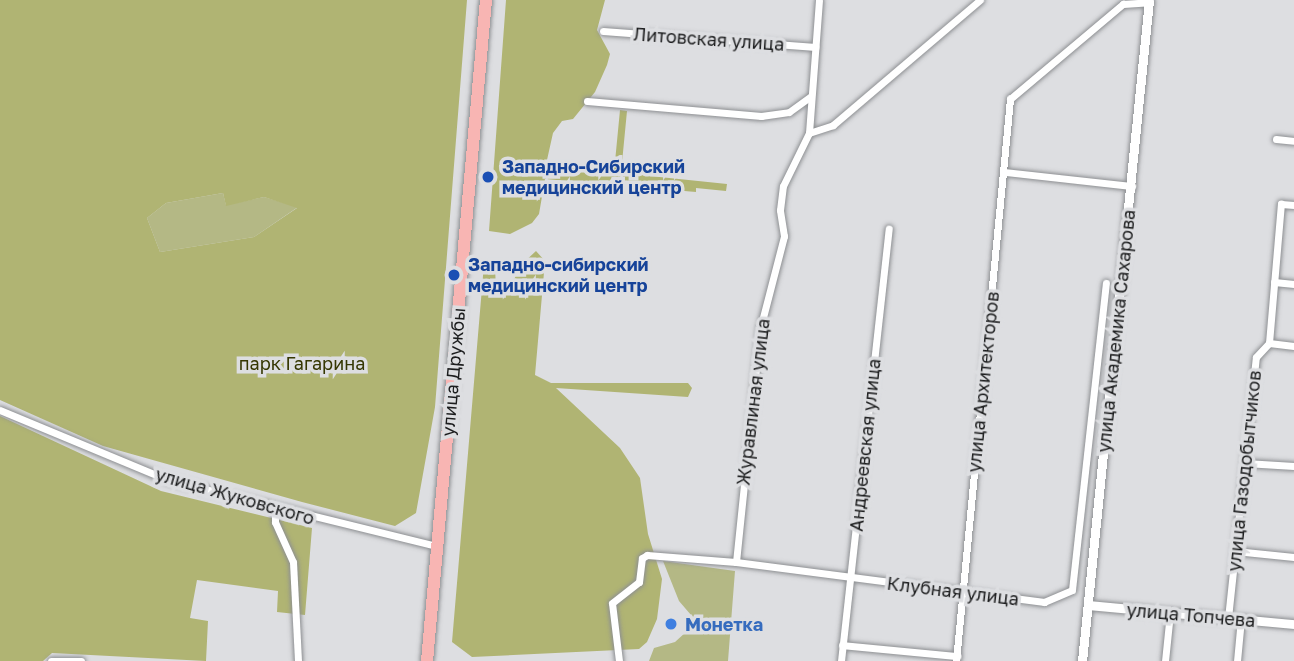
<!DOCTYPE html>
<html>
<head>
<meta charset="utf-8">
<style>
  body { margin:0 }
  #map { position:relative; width:1294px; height:661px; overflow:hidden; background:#dddee1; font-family:"Golos Text",sans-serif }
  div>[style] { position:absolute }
  .green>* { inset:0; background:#b4b885 }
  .forest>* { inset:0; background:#b0b473 }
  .roads { filter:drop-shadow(0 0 2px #8d8f92) drop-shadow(0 0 2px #8d8f92) }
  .minor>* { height:7px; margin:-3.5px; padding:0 3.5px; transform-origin:3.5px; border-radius:3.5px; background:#fff }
  .tertiary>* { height:9px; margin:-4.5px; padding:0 4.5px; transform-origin:4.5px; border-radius:4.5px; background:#fff }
  .primary>* { height:12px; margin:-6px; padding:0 6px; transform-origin:6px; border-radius:6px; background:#f8b5b3 }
  .dots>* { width:19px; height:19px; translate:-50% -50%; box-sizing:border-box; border:4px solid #dddee1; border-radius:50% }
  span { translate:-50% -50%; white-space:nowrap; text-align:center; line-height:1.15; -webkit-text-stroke:7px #dddee1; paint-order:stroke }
  .street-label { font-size:18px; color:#1c1d1e }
  .transit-label { font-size:18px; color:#164399; font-weight:700 }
  .left { translate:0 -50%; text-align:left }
  .park-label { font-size:18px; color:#353702 }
  .shop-label { font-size:18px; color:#366cbe; font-weight:700 }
</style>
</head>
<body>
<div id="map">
  <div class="green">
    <div style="clip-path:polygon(223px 193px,226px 205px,264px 197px,298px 207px,254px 237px,160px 252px,147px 218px,166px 203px)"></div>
    <div style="clip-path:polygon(663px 561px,735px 571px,728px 661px,649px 661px,654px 648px,675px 642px,697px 622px,679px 601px)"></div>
  </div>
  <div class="forest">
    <div style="clip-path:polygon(evenodd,0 0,467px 0,435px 407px,416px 513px,395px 526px,302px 502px,103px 446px,0 400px,0 0,223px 193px,226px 206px,264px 197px,297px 208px,254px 237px,160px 252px,147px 218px,166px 203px,223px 193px)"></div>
    <div style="clip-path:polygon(506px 0,605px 0,597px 30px,610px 54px,607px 65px,595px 92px,573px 119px,562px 121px,553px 133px,547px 160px,553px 167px,614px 172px,620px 110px,627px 111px,621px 173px,727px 184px,726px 191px,696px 188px,696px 192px,545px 179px,539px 214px,532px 223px,510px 234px,489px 231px)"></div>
    <div style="clip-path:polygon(536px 251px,545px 261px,535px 375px,551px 383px,688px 383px,692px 388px,688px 397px,556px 388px,620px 448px,640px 478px,648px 534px,662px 579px,657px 619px,647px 642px,639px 649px,472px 657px,452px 642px,484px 264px,495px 266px,496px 291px,508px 292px,521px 265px)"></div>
    <div style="clip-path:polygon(0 416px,161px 491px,312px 528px,305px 615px,277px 612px,278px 591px,197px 580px,190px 618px,208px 621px,206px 661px,52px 653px,43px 661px,0 661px)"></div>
  </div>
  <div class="roads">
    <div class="minor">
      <div style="left:603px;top:31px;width:213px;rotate:4.3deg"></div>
      <div style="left:587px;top:101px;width:175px;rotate:4.9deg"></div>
      <div style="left:761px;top:116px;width:28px;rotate:-8deg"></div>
      <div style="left:789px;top:112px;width:26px;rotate:-36deg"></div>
      <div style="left:809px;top:133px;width:25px;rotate:-18deg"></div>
      <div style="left:833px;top:125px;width:193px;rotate:-40.4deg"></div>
      <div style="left:1276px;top:139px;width:18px;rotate:6deg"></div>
      <div style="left:1005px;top:172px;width:128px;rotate:6.3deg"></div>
      <div style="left:1274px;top:282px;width:20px;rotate:6deg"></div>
      <div style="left:1269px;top:343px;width:25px;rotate:7deg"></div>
      <div style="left:0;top:410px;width:182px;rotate:22.6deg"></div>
      <div style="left:168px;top:480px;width:277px;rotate:13.8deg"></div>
      <div style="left:1245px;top:463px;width:49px;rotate:3.5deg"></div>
      <div style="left:275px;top:509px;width:13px;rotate:90deg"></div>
      <div style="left:275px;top:522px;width:44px;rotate:65.8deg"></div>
      <div style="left:293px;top:562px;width:99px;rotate:87.1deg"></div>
      <div style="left:1235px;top:551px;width:59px;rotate:5.8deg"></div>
      <div style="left:736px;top:562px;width:234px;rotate:-84.1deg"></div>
      <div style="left:760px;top:329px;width:96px;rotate:-75.5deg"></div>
      <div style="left:784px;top:236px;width:26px;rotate:-99deg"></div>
      <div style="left:780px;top:210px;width:24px;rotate:-83deg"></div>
      <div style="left:783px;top:186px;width:59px;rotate:-63.9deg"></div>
      <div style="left:809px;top:133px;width:133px;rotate:-85.7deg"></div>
      <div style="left:1228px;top:618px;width:262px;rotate:-83.9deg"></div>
      <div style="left:1256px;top:357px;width:19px;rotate:-47deg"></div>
      <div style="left:1269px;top:343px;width:140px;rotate:-85.1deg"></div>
      <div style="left:1281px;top:204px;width:13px;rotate:4deg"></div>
      <div style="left:842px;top:645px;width:116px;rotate:5.5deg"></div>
      <div style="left:51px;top:661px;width:30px"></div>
      <div style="left:619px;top:661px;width:58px;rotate:-96.9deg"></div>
      <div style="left:612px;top:603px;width:34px;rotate:-38deg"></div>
      <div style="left:639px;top:582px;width:24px;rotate:-83deg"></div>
      <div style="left:642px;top:558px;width:6px;rotate:-31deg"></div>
      <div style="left:647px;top:555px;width:89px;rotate:4.5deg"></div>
      <div style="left:736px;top:562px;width:311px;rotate:7.4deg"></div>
      <div style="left:1044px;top:602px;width:30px;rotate:-23deg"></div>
      <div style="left:1072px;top:590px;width:309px;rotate:-83.7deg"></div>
      <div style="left:841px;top:661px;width:435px;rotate:-83.7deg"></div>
      <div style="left:956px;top:661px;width:565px;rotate:-84.51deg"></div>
      <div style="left:1010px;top:99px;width:148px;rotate:-40.1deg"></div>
      <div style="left:1123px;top:4px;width:26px;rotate:-4deg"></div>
      <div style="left:1165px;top:661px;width:48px;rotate:-84.1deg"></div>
      <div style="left:1237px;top:661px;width:42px;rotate:-84.6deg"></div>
    </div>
    <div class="tertiary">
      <div style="left:1088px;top:605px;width:207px;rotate:5.3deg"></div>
      <div style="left:1082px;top:661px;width:664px;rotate:-84.21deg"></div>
    </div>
    <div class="primary">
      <div style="left:427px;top:661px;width:664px;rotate:-84.9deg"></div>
    </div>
  </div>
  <div class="dots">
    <div style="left:488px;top:177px;background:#1a4fb4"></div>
    <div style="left:454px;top:275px;background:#1a4fb4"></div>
    <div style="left:671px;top:624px;background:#3f7fe0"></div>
  </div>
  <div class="street-label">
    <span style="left:709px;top:39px;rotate:4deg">Литовская улица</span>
    <span style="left:1116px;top:331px;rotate:-84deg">улица Академика Сахарова</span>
    <span style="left:453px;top:372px;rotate:-85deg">улица Дружбы</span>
    <span style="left:983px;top:382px;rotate:-84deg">улица Архитекторов</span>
    <span style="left:753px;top:402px;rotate:-83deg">Журавлиная улица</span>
    <span style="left:865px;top:445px;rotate:-84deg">Андреевская улица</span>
    <span style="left:1244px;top:471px;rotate:-84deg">улица Газодобытчиков</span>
    <span style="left:235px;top:496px;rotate:16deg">улица Жуковского</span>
    <span style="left:953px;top:591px;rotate:7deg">Клубная улица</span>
    <span style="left:1191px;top:615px;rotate:5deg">улица Топчева</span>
  </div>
  <div class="transit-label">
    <span class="left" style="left:502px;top:177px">Западно-Сибирский<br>медицинский центр</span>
    <span class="left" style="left:468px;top:275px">Западно-сибирский<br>медицинский центр</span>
  </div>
  <div class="park-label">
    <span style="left:302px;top:363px">парк Гагарина</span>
  </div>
  <div class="shop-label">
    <span class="left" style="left:685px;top:624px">Монетка</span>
  </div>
</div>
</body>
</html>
